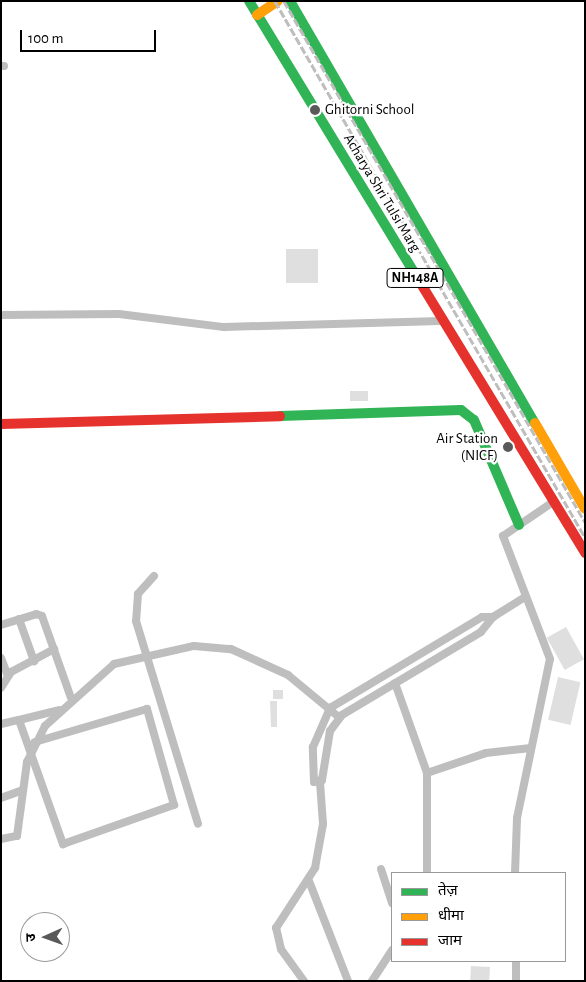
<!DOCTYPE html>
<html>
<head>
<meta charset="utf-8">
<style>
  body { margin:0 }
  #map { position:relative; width:586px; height:982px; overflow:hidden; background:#fff; font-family:"Alegreya Sans","Noto Sans Devanagari",sans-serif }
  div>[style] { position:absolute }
  .building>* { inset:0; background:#dfdfdf; transform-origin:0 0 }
  .street>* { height:8px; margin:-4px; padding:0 4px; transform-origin:4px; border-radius:4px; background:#bebebe }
  .fast>* { height:10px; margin:-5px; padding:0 5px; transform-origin:5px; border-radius:5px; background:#30b455 }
  .slow>* { height:10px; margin:-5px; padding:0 5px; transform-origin:5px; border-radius:5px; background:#ff9f0a }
  .jam>* { height:10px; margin:-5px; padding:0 5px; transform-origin:5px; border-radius:5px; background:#e5322d }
  .rail>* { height:2.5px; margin-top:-1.25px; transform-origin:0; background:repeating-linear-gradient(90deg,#bebebe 0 8px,transparent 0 10.5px) }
  .dots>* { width:14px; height:14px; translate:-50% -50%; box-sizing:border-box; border:2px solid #fff; border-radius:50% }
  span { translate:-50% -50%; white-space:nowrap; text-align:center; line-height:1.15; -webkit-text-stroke:4.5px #fff; paint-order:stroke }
  .shield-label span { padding:1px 4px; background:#fff; border:1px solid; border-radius:4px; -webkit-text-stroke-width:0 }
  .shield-label { font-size:14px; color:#000; font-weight:700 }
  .poi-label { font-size:15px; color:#000 }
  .left { translate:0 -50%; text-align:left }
  .right { translate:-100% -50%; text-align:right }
  .street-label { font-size:15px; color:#000 }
  .frame { position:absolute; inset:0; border:2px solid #000; pointer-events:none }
  .legend { position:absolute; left:391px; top:872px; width:175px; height:90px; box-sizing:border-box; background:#fff; border:1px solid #999; margin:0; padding:6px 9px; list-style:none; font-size:15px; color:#000 }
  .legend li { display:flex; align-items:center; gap:10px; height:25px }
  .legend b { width:25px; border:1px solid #999 }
  .north { position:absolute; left:20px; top:912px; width:50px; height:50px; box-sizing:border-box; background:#fff; border:1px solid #999; border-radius:50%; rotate:268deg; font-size:14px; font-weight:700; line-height:20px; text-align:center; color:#000 }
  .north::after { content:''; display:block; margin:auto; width:18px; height:22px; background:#595959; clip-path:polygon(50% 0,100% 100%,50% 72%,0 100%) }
  .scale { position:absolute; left:20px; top:30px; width:136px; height:22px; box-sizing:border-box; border:2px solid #000; border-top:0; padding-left:6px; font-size:15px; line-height:18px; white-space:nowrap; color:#000; -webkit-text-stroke:4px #fff; paint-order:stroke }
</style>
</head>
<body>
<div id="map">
  <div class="building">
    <div style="left:318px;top:249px;width:34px;height:32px;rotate:90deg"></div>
    <div style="left:350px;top:391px;width:18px;height:10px"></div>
    <div style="left:566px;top:627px;width:37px;height:22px;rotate:61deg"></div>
    <div style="left:558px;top:677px;width:23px;height:44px;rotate:13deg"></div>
    <div style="left:283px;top:690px;width:9px;height:10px;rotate:90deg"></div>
    <div style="clip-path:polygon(270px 701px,277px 701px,277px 727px,271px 727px)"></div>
    <div style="left:471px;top:966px;width:19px;height:15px;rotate:3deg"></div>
  </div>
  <div class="street">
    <div style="left:1px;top:66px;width:3px"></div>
    <div style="left:1px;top:315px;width:118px;rotate:-0.5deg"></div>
    <div style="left:119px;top:314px;width:106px;rotate:7.1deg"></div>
    <div style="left:224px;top:327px;width:216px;rotate:-1.6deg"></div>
    <div style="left:154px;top:576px;width:24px;rotate:132deg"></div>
    <div style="left:138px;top:594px;width:27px;rotate:94deg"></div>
    <div style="left:136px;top:621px;width:212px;rotate:73deg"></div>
    <div style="left:493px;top:617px;width:19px;rotate:129deg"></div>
    <div style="left:481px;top:632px;width:162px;rotate:149.2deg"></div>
    <div style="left:342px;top:715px;width:20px;rotate:127deg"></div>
    <div style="left:330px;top:731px;width:50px;rotate:99.3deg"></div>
    <div style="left:322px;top:780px;width:8px;rotate:166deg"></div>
    <div style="left:314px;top:782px;width:35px;rotate:-92deg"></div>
    <div style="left:313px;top:747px;width:43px;rotate:-66.4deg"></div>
    <div style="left:330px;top:708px;width:177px;rotate:-30.9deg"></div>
    <div style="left:482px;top:617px;width:11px"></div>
    <div style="left:493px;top:617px;width:36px;rotate:-32deg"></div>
    <div style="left:19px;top:619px;width:45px;rotate:70.3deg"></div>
    <div style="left:1px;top:625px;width:37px;rotate:-17deg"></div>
    <div style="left:36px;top:614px;width:6px;rotate:18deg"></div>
    <div style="left:42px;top:616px;width:87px;rotate:70.5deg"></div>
    <div style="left:1px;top:658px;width:19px;rotate:69deg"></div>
    <div style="left:395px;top:683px;width:96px;rotate:70.4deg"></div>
    <div style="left:427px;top:773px;width:100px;rotate:90deg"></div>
    <div style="left:1px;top:688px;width:19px;rotate:-58deg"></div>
    <div style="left:11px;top:672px;width:49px;rotate:-28.1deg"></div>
    <div style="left:19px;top:720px;width:41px;rotate:-14deg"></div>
    <div style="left:1px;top:724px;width:18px;rotate:-13deg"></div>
    <div style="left:19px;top:720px;width:132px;rotate:70.5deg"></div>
    <div style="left:63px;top:844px;width:118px;rotate:-19.4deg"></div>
    <div style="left:174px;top:805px;width:100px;rotate:-105.7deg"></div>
    <div style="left:147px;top:709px;width:117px;rotate:163.6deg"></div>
    <div style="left:427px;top:773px;width:62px;rotate:-18.7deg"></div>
    <div style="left:486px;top:753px;width:45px;rotate:-6.3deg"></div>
    <div style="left:1px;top:798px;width:23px;rotate:-20deg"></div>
    <div style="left:1px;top:839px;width:16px;rotate:-11deg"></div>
    <div style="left:17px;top:836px;width:75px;rotate:-82.3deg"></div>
    <div style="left:27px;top:762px;width:40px;rotate:-63.4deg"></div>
    <div style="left:45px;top:726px;width:93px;rotate:-41.9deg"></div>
    <div style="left:114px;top:664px;width:82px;rotate:-12.7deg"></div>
    <div style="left:194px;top:646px;width:37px;rotate:5deg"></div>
    <div style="left:231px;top:649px;width:63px;rotate:24.5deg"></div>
    <div style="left:288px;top:675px;width:67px;rotate:39.6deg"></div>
    <div style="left:381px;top:869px;width:36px;rotate:72deg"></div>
    <div style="left:515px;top:873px;width:55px;rotate:-87.9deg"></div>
    <div style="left:517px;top:818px;width:162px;rotate:-78.3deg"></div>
    <div style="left:550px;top:659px;width:132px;rotate:-110.9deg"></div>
    <div style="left:503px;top:536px;width:60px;rotate:-34.2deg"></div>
    <div style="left:309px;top:881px;width:107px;rotate:68.7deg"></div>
    <div style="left:516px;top:961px;width:20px;rotate:90deg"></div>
    <div style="left:304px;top:981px;width:39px;rotate:-126deg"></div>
    <div style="left:281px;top:949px;width:22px;rotate:-103deg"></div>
    <div style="left:276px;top:928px;width:72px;rotate:-57deg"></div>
    <div style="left:315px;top:868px;width:45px;rotate:-79.7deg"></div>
    <div style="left:323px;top:824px;width:42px;rotate:-94.1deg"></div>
    <div style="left:372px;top:981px;width:37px;rotate:-57deg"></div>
  </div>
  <div class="fast">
    <div style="left:249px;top:1px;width:320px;rotate:58.7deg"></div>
    <div style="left:290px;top:1px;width:488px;rotate:59.9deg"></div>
    <div style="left:280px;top:416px;width:181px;rotate:-1.9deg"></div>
    <div style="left:461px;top:410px;width:16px;rotate:38deg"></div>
    <div style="left:474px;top:420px;width:114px;rotate:66.8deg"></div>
  </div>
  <div class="slow">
    <div style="left:257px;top:15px;width:25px;rotate:-34deg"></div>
    <div style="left:535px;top:423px;width:99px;rotate:59.8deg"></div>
  </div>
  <div class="jam">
    <div style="left:415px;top:274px;width:327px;rotate:58.6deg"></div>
    <div style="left:1px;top:424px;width:279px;rotate:-1.6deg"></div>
  </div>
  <div class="rail">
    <div style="left:275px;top:1px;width:619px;rotate:59.96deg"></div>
    <div style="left:284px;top:1px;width:602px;rotate:59.98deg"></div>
  </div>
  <div class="dots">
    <div style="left:315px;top:110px;background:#595959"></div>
    <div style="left:508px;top:447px;background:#595959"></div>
  </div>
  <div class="shield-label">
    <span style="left:415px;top:278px">NH148A</span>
  </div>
  <div class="poi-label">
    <span class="left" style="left:325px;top:110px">Ghitorni School</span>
    <span class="right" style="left:498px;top:447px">Air Station<br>(NICF)</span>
  </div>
  <div class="street-label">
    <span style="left:382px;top:193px;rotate:59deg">Acharya Shri Tulsi Marg</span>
  </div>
  <div class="frame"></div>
  <ul class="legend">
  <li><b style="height:6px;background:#30b455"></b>तेज़</li>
  <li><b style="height:6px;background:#ff9f0a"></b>धीमा</li>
  <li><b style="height:6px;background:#e5322d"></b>जाम</li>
  </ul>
  <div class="north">उ</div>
  <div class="scale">100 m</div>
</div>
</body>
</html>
